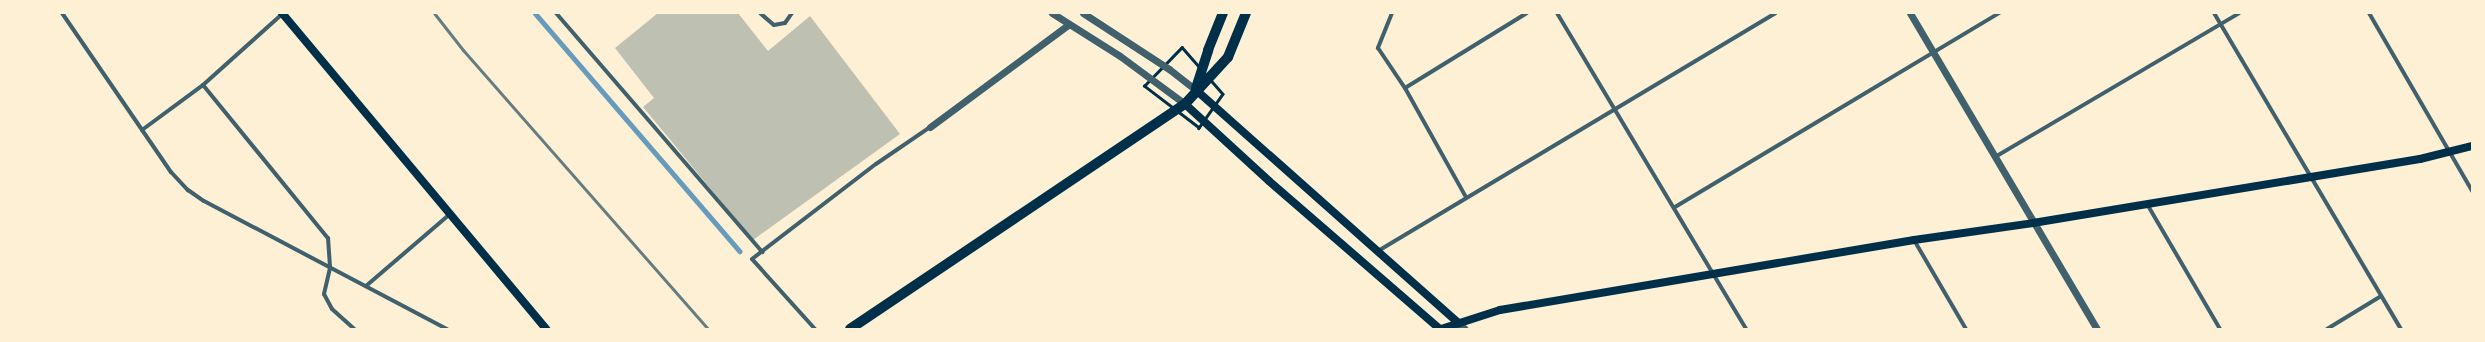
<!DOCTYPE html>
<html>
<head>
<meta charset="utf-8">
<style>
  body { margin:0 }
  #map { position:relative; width:2485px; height:342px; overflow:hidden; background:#fdf0d5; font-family:"Archivo Narrow",sans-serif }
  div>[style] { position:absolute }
  .stream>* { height:4.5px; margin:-2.25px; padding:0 2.25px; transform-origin:2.25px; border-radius:2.25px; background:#669bbc }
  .building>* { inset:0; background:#bec0b2 }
  .path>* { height:2.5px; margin:-1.25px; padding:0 1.25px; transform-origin:1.25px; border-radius:1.25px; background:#003049 }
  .minor>* { height:4px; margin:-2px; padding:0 2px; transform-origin:2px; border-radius:2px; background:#3f606c }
  .tertiary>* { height:7px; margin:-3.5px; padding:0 3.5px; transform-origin:3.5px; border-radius:3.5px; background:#3f606c }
  .secondary>* { height:8px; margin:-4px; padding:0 4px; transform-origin:4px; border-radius:4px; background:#003049 }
  .primary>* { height:10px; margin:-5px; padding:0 5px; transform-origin:5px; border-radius:5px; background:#003049 }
  .rail>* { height:3px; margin:-1.5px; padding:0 1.5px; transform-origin:1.5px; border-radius:1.5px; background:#657d81 }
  span { translate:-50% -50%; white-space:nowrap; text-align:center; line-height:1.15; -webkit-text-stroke:4px #fdf0d5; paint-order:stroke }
  .frame { position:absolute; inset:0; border:14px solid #fdf0d5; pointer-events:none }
</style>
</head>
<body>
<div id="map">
  <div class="stream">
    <div style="left:535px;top:13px;width:314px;rotate:49.3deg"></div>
  </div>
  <div class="building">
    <div style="clip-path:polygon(658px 13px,738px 13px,768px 51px,810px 16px,900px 134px,753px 240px,643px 107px,654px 98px,615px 48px)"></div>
  </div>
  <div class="path">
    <div style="left:1182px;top:47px;width:62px;rotate:48.9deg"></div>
    <div style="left:1223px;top:94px;width:42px;rotate:125.2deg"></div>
    <div style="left:1199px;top:128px;width:69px;rotate:-142.6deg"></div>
    <div style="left:1144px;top:86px;width:54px;rotate:-45.7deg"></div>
  </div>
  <div class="minor">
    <div style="left:62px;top:13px;width:193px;rotate:55.6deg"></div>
    <div style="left:171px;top:172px;width:25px;rotate:47deg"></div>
    <div style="left:188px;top:190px;width:19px;rotate:35deg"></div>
    <div style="left:204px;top:201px;width:275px;rotate:27.8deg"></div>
    <div style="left:556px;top:13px;width:316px;rotate:49.2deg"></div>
    <div style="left:760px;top:13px;width:18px;rotate:41deg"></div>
    <div style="left:774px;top:25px;width:11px;rotate:-10deg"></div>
    <div style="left:785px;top:23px;width:12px;rotate:-55deg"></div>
    <div style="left:1392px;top:13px;width:38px;rotate:112deg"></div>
    <div style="left:1378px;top:48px;width:48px;rotate:56deg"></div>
    <div style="left:1405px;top:88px;width:125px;rotate:60.8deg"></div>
    <div style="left:1557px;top:13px;width:368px;rotate:59.1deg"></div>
    <div style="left:2214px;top:13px;width:367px;rotate:59.4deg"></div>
    <div style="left:2369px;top:13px;width:206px;rotate:59.9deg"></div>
    <div style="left:203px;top:85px;width:198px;rotate:50.8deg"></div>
    <div style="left:328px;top:238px;width:30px;rotate:86deg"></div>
    <div style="left:330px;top:268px;width:27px;rotate:103deg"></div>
    <div style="left:324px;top:294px;width:17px;rotate:62deg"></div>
    <div style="left:332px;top:309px;width:30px;rotate:42deg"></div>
    <div style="left:1405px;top:88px;width:143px;rotate:-31.6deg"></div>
    <div style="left:142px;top:130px;width:76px;rotate:-36.4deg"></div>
    <div style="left:203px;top:85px;width:106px;rotate:-41.9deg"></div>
    <div style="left:1995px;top:157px;width:283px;rotate:-30.5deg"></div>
    <div style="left:2147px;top:204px;width:145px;rotate:59.7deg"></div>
    <div style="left:1675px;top:207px;width:378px;rotate:-30.9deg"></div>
    <div style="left:1914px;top:240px;width:103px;rotate:59.7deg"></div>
    <div style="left:1378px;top:251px;width:463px;rotate:-30.9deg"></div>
    <div style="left:366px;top:286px;width:111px;rotate:-40.6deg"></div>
    <div style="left:815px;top:329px;width:94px;rotate:-132deg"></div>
    <div style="left:752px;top:259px;width:156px;rotate:-37.5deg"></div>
    <div style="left:876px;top:164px;width:65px;rotate:-34.4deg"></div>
    <div style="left:2327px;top:329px;width:63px;rotate:-31.4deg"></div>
  </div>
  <div class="tertiary">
    <div style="left:1052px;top:13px;width:80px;rotate:32.3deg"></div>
    <div style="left:1120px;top:56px;width:81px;rotate:36.4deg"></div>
    <div style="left:1083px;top:13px;width:103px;rotate:33.1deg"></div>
    <div style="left:1169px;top:69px;width:34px;rotate:38deg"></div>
    <div style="left:1910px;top:13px;width:367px;rotate:59.4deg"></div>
    <div style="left:930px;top:127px;width:173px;rotate:-36.5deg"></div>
    <div style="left:1458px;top:323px;width:9px;rotate:41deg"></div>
  </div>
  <div class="secondary">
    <div style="left:282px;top:13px;width:412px;rotate:50.1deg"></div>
    <div style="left:1196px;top:90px;width:351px;rotate:41.6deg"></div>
    <div style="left:1185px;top:104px;width:114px;rotate:42.5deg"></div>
    <div style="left:1269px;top:181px;width:226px;rotate:40.9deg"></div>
    <div style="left:1441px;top:329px;width:62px;rotate:-17.9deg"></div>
    <div style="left:1500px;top:310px;width:420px;rotate:-9.6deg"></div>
    <div style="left:1914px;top:240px;width:120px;rotate:-8.1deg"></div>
    <div style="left:2033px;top:223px;width:392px;rotate:-9.4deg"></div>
    <div style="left:2420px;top:159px;width:54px;rotate:-14deg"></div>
  </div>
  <div class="primary">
    <div style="left:1196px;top:88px;width:40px;rotate:-72deg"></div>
    <div style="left:1208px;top:50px;width:40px;rotate:-68deg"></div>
    <div style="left:850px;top:329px;width:404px;rotate:-33.9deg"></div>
    <div style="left:1185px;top:104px;width:64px;rotate:-47.5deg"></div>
    <div style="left:1228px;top:57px;width:48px;rotate:-67.8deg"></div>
  </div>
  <div class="rail">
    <div style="left:434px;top:13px;width:47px;rotate:51.9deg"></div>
    <div style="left:463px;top:50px;width:371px;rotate:48.7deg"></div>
  </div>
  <div class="frame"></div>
</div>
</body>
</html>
